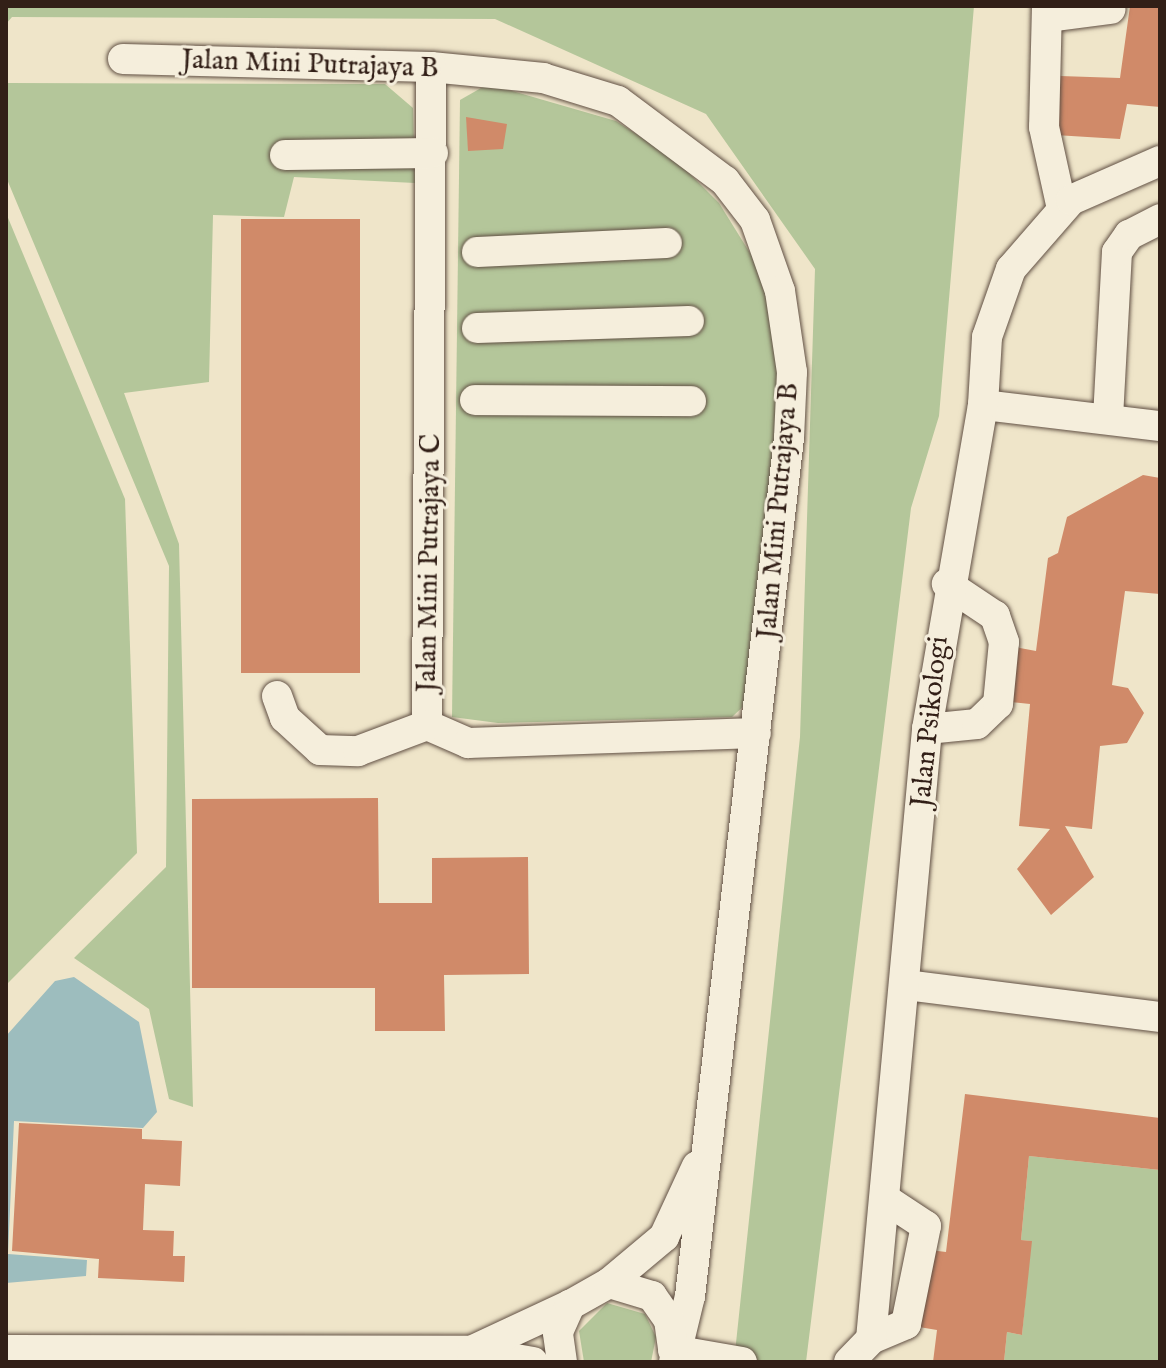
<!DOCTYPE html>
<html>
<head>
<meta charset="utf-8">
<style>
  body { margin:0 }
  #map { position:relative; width:1166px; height:1368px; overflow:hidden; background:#efe5c9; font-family:"IM FELL English",serif }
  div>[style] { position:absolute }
  .green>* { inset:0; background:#b4c69a }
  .water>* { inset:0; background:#9dbdbe }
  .building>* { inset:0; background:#d08a69; transform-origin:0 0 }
  .roads { filter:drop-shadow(0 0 2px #615044) drop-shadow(0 0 2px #615044) }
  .minor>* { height:30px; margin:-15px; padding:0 15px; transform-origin:15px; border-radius:15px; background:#f5eedc }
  span { translate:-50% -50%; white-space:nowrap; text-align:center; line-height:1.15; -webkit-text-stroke:6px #f5eedc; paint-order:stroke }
  .street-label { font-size:28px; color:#321f17 }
  .frame { position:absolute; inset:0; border:8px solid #321f17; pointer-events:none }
</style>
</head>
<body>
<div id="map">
  <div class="green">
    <div style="clip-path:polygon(6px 6px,974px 6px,939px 416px,911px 508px,806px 1362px,734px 1362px,800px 737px,815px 269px,706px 114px,495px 19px,12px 17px,6px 24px)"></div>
    <div style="clip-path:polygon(6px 83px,385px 84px,413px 108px,415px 183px,294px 177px,284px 217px,213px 215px,209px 382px,124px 393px,179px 544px,193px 1107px,169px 1099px,149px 1009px,74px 958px,166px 867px,169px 566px,6px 177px)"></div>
    <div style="clip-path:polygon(488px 84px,616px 121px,674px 158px,719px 203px,768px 282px,785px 374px,750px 700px,732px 717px,498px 723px,452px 717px,460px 100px)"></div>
    <div style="clip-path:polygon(6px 213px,125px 499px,137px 853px,6px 985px)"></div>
    <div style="clip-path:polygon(1029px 1156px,1160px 1170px,1158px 1362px,1004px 1362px,1007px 1332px,1022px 1335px,1031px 1241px,1021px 1240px)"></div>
    <div style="clip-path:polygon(607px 1303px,645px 1314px,656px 1337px,651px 1362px,584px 1362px,579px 1331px)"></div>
  </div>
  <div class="water">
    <div style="clip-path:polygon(74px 977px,139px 1022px,157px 1112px,143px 1128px,14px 1121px,8px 1254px,87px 1260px,86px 1276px,6px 1283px,6px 1036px,55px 981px)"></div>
  </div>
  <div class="building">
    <div style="clip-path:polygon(1130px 6px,1160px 6px,1160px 107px,1127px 104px,1120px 139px,1055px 135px,1060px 76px,1120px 78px)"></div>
    <div style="clip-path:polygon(466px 117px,507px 124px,503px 149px,468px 151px)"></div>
    <div style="left:360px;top:219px;width:454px;height:119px;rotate:90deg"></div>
    <div style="clip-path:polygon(1143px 475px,1160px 478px,1160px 594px,1125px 591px,1112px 685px,1128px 688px,1144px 713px,1127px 743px,1100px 746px,1092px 829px,1065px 826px,1094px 877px,1051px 915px,1017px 869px,1050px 829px,1019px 826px,1030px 704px,1001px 701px,1009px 646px,1036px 651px,1048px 558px,1058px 553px,1067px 517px)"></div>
    <div style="clip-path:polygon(378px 798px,379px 903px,432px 903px,432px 858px,528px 857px,529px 974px,444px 975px,445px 1031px,375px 1031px,375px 988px,192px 988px,192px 799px)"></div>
    <div style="clip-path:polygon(965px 1094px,1160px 1118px,1160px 1170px,1029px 1156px,1021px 1240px,1032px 1241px,1022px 1335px,1007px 1332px,1004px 1362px,933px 1362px,937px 1330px,913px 1326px,922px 1249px,946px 1252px)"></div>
    <div style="clip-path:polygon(19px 1123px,142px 1129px,142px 1139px,182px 1141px,180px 1186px,145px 1184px,143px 1230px,174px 1231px,173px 1256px,185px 1256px,184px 1282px,98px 1278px,99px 1259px,12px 1251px)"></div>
  </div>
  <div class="roads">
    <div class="minor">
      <div style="left:1047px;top:6px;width:121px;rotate:91.4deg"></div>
      <div style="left:1044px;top:127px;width:84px;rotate:77.6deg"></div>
      <div style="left:1047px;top:17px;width:64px;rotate:-7.2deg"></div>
      <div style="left:123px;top:59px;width:308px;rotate:1.5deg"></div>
      <div style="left:431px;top:67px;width:113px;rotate:5.6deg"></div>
      <div style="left:543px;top:78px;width:78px;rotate:17deg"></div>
      <div style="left:618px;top:101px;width:134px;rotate:36.8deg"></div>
      <div style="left:725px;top:181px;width:49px;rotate:52.4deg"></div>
      <div style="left:755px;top:220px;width:75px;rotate:70.6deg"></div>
      <div style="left:780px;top:291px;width:82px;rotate:81.6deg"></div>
      <div style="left:792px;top:372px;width:66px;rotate:92.6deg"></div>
      <div style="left:789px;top:438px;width:864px;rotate:96.58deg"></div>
      <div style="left:690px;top:1296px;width:68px;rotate:103.6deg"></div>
      <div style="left:431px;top:67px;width:658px;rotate:90.35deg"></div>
      <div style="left:427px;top:725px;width:45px;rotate:23.7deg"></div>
      <div style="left:468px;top:743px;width:288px;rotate:-2deg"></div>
      <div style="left:285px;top:155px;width:148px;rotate:-0.8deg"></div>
      <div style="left:477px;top:252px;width:190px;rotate:-2.7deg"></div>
      <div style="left:477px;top:328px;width:212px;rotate:-1.9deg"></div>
      <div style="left:475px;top:400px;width:216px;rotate:0.3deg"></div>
      <div style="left:983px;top:405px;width:178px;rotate:6.8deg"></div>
      <div style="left:1108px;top:418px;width:166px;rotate:-86.9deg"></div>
      <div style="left:1117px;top:252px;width:21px;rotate:-55deg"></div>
      <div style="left:1129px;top:235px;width:35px;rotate:-27deg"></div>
      <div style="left:277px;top:696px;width:23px;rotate:70deg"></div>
      <div style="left:285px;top:718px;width:47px;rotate:42.4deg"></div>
      <div style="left:320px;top:750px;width:38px;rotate:2deg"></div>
      <div style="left:358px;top:751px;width:74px;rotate:-20.6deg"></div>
      <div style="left:927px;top:729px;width:50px;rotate:-5.7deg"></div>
      <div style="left:977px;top:724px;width:29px;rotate:-44deg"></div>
      <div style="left:998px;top:704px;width:62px;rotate:-84.5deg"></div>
      <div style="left:1004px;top:642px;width:28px;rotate:-109deg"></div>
      <div style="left:995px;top:616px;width:58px;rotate:-146.3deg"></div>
      <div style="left:906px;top:985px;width:256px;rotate:7.2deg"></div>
      <div style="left:609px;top:1283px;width:72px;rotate:-39.9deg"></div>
      <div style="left:664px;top:1237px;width:78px;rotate:-65.1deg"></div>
      <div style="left:871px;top:1339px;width:38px;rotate:-23deg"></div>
      <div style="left:906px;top:1324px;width:100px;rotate:-78.5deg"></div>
      <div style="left:926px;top:1226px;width:49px;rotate:-146.6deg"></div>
      <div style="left:6px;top:1350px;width:465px;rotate:0.1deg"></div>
      <div style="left:471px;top:1351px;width:63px;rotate:10.1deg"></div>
      <div style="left:473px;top:1350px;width:107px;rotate:-24.9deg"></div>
      <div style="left:673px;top:1350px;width:70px;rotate:9.9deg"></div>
      <div style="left:562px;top:1362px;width:30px;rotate:-98deg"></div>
      <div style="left:558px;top:1332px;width:30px;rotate:-66deg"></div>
      <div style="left:570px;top:1305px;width:45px;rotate:-29.4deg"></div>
      <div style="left:609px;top:1283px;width:45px;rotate:16.8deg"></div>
      <div style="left:652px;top:1296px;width:29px;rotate:55deg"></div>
      <div style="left:669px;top:1320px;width:28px;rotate:82deg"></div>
      <div style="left:849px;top:1362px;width:32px;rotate:-46deg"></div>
      <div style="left:871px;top:1339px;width:613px;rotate:-84.75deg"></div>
      <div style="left:927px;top:729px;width:329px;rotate:-80.2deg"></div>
      <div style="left:983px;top:405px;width:68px;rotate:-86.6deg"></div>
      <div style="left:987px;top:337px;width:72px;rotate:-70.6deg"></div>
      <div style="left:1011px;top:269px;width:91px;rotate:-49deg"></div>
      <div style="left:1071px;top:200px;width:97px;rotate:-23.7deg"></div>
    </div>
  </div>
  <div class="street-label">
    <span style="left:310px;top:65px;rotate:2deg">Jalan Mini Putrajaya B</span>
    <span style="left:779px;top:511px;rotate:-85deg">Jalan Mini Putrajaya B</span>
    <span style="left:430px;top:563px;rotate:-89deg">Jalan Mini Putrajaya C</span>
    <span style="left:931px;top:722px;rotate:-84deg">Jalan Psikologi</span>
  </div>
  <div class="frame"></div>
</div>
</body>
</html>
